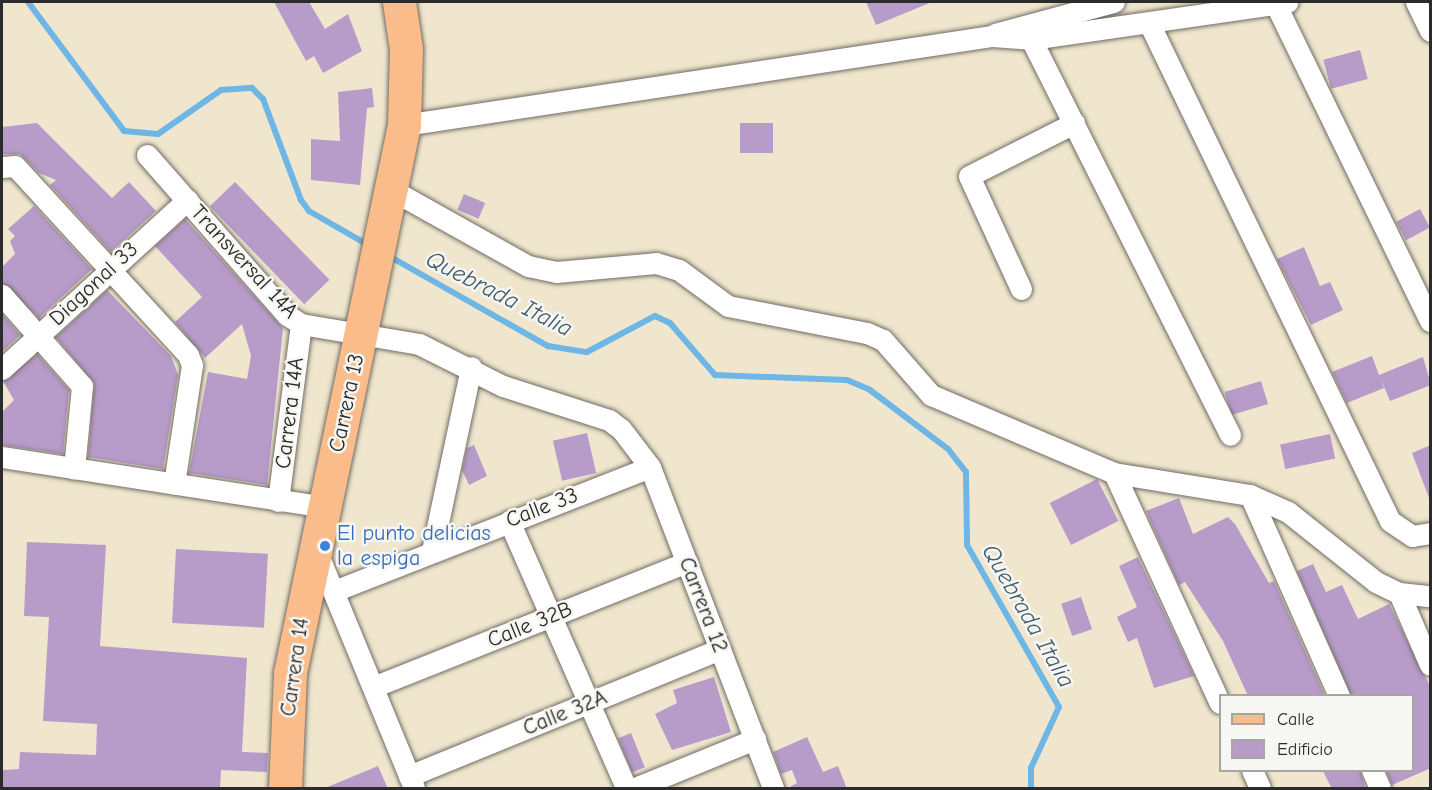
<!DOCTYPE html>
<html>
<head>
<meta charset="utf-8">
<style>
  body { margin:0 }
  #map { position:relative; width:1432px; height:790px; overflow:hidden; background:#f0e6ce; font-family:"Comic Neue",sans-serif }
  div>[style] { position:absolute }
  .stream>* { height:6px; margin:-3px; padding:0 3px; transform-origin:3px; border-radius:3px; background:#6db6e5 }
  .building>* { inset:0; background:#b79bc9; transform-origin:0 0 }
  .roads { filter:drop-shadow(0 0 2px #706c64) drop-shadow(0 0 2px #706c64) }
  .street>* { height:21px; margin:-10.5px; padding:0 10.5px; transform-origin:10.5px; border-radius:10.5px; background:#fff }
  .primary>* { height:33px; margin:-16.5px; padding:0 16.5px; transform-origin:16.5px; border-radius:16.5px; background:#f9bc8a }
  .dots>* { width:16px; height:16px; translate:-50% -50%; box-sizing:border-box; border:3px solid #f6f6f2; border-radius:50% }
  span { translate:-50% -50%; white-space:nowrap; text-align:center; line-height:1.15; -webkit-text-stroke:5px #f6f6f2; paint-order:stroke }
  .street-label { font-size:22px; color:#2b2b2b }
  .shop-label { font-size:22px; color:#366cbe }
  .left { translate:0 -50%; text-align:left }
  .water-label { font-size:24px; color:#425c6c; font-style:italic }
  .frame { position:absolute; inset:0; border:3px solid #2b2b2b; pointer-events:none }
  .legend { position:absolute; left:1219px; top:694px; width:195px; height:78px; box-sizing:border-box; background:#f6f6f2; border:2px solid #a5a5a2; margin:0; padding:8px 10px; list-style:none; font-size:18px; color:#2b2b2b }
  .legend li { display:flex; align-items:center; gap:12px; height:30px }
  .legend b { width:30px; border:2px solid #a5a5a2 }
</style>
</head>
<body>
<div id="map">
  <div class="stream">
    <div style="left:28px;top:2px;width:161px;rotate:53.3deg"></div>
    <div style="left:124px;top:131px;width:34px;rotate:5deg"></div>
    <div style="left:158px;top:134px;width:77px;rotate:-34.9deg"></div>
    <div style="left:221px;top:90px;width:31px;rotate:-4deg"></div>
    <div style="left:252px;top:88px;width:16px;rotate:45deg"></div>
    <div style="left:263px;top:99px;width:108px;rotate:69.4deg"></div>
    <div style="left:301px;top:200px;width:14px;rotate:54deg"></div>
    <div style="left:309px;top:211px;width:70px;rotate:29.8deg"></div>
    <div style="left:387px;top:255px;width:185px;rotate:29.5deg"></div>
    <div style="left:548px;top:346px;width:39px;rotate:9deg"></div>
    <div style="left:587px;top:352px;width:77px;rotate:-27.9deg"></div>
    <div style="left:655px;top:316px;width:17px;rotate:25deg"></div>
    <div style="left:670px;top:323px;width:69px;rotate:49.1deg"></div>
    <div style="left:715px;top:375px;width:132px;rotate:2.2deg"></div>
    <div style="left:847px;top:380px;width:25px;rotate:23deg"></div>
    <div style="left:870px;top:390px;width:98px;rotate:37.1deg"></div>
    <div style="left:948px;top:449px;width:29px;rotate:52deg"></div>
    <div style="left:966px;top:472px;width:73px;rotate:89.2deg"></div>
    <div style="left:967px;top:545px;width:186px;rotate:60.4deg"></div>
    <div style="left:1059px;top:707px;width:67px;rotate:114.7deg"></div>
    <div style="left:1031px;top:768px;width:20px;rotate:90deg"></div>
  </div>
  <div class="building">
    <div style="clip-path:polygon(274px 2px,309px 2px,325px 29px,348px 14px,362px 51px,323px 73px,314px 56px,306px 61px)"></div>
    <div style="clip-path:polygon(866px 2px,932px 2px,876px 25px)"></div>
    <div style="left:1360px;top:50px;width:30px;height:38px;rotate:75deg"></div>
    <div style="clip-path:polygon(372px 88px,374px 107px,367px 108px,360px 185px,311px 180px,311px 139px,340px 141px,338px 92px)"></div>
    <div style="clip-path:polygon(37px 123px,112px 198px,129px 182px,156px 211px,111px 252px,50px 185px,56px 180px,39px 173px,20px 154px,2px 154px,2px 127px)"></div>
    <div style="left:740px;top:123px;width:33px;height:30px"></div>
    <div style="left:235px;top:182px;width:136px;height:35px;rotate:46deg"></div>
    <div style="left:464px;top:194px;width:23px;height:17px;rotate:23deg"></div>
    <div style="clip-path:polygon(34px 206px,92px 269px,39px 318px,2px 283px,2px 267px,15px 254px,10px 241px,15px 236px,8px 229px)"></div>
    <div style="left:1420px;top:209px;width:21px;height:27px;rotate:62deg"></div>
    <div style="clip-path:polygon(185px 219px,283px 328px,267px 485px,189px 473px,208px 372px,247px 379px,251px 356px,242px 324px,205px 358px,175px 322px,202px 297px,155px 246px)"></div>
    <div style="clip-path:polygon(1304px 247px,1320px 286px,1330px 282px,1343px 310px,1311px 325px,1277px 259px)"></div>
    <div style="clip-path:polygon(107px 290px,171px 356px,178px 375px,163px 469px,88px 457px,94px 383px,56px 337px)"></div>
    <div style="clip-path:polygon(2px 314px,20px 335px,2px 352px)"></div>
    <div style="clip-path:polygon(37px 354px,69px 390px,63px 454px,2px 445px,2px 412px,14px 400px,3px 381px)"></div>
    <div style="clip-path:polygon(1372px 356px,1379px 375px,1423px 357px,1431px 385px,1390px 401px,1380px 377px,1384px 388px,1347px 403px,1332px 372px)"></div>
    <div style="left:1261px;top:381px;width:24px;height:38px;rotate:73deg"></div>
    <div style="left:587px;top:433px;width:41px;height:35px;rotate:77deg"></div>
    <div style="left:1330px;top:434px;width:25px;height:51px;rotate:78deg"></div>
    <div style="clip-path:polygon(474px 445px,487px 476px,469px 485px,462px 470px,467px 448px)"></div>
    <div style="clip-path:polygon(1431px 445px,1431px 498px,1429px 498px,1412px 453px)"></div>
    <div style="left:1097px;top:479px;width:47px;height:53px;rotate:63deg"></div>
    <div style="clip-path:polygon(1179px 498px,1193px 534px,1228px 517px,1235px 524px,1269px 583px,1274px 581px,1325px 696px,1248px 696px,1223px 641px,1185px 582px,1179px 585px,1146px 511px)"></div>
    <div style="clip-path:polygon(27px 542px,106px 545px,100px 646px,247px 658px,242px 752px,268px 753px,267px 772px,221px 770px,220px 789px,2px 789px,2px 770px,19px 769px,20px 752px,96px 755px,97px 724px,43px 721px,49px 617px,24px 616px)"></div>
    <div style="left:176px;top:549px;width:92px;height:74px;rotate:3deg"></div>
    <div style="clip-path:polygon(1138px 557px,1194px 676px,1154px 688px,1137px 638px,1128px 642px,1117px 617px,1137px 607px,1119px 566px)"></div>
    <div style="clip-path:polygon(1313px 564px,1326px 592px,1342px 585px,1358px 619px,1389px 604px,1431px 688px,1431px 768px,1392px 785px,1386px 771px,1413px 771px,1413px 696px,1351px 696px,1297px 571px)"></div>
    <div style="left:1081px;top:597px;width:34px;height:21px;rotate:71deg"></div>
    <div style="clip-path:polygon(714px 677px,731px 732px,672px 750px,655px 714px,677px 703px,673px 690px)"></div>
    <div style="left:631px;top:733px;width:37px;height:14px;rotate:68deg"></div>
    <div style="clip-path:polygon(807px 737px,823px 772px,838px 766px,847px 789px,786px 789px,797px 783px,792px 770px,781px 774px,773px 752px)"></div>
    <div style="clip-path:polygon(378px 766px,388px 789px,325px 789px,325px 788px)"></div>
    <div style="clip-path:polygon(1323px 771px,1360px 771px,1366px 789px,1332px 789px)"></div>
  </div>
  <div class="roads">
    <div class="street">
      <div style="left:1416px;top:2px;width:32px;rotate:64deg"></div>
      <div style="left:1275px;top:3px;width:354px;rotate:64deg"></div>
      <div style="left:1149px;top:23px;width:553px;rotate:64.18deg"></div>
      <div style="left:1390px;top:521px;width:27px;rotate:34deg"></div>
      <div style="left:1412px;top:536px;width:18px;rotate:-9deg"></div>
      <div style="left:995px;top:34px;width:123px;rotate:-15.1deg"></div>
      <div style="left:1031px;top:39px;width:443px;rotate:63.3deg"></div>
      <div style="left:404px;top:125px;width:595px;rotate:-8.61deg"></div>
      <div style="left:992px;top:36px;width:39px;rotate:4deg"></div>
      <div style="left:1031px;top:39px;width:259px;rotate:-8.2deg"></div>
      <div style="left:147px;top:155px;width:213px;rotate:48.8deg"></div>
      <div style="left:287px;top:315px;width:17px;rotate:33deg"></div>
      <div style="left:301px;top:324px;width:120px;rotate:9.6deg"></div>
      <div style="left:419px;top:344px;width:94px;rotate:26.6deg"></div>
      <div style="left:503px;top:386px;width:111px;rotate:17.8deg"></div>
      <div style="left:609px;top:420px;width:15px;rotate:37deg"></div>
      <div style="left:621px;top:429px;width:48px;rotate:52.7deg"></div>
      <div style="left:650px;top:467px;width:344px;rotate:69deg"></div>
      <div style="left:2px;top:167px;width:13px;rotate:-4deg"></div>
      <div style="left:15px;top:166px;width:256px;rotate:47.5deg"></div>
      <div style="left:188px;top:355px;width:11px;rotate:68deg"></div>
      <div style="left:192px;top:365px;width:120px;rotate:98.6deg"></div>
      <div style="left:392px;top:190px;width:156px;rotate:29.2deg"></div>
      <div style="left:528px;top:266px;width:29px;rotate:12deg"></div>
      <div style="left:556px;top:272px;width:100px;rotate:-5.1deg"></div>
      <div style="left:656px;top:263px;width:24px;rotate:17deg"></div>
      <div style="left:679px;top:270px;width:61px;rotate:36.3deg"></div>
      <div style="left:728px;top:306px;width:142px;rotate:11deg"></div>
      <div style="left:867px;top:333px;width:17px;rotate:24deg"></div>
      <div style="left:883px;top:340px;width:73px;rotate:48.9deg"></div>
      <div style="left:931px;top:395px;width:199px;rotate:23.1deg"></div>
      <div style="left:1114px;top:473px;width:138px;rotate:9.2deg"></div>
      <div style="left:1250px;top:495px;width:42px;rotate:24.1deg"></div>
      <div style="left:1288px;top:512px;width:112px;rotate:38.5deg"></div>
      <div style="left:1376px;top:582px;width:25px;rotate:26deg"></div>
      <div style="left:1399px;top:593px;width:31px;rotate:6deg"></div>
      <div style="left:1021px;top:289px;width:124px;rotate:-114.7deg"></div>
      <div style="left:969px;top:176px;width:118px;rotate:-26.8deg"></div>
      <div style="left:2px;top:295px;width:121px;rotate:48.7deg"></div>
      <div style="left:82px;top:386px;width:83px;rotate:95.5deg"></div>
      <div style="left:2px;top:369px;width:251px;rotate:-42.4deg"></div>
      <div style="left:2px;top:457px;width:326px;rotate:8.8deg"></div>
      <div style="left:1114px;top:473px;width:253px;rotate:65.3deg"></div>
      <div style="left:1250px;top:495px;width:220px;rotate:66.1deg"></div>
      <div style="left:278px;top:501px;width:178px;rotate:-82.6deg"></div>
      <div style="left:509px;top:521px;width:292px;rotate:66.3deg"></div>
      <div style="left:316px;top:550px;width:257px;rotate:67.6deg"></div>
      <div style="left:432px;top:551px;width:188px;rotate:-78deg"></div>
      <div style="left:334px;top:591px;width:339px;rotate:-21.4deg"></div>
      <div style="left:1399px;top:593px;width:78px;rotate:66.7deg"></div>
      <div style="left:373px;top:687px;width:338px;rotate:-21.7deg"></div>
      <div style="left:1252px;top:770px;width:20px;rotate:66deg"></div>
      <div style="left:1372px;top:770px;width:20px;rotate:66deg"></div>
      <div style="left:409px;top:776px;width:336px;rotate:-22.2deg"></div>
      <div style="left:635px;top:788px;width:130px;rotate:-22.2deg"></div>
    </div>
    <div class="primary">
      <div style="left:285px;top:788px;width:115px;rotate:-87.5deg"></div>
      <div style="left:290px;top:673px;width:560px;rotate:-78.25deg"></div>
      <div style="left:404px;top:125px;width:76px;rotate:-88.5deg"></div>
      <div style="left:406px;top:49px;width:48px;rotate:-98.5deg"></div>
    </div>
  </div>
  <div class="dots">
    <div style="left:325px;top:546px;background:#3f7fe0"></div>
  </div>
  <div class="street-label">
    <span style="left:244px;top:262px;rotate:47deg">Transversal 14A</span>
    <span style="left:94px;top:284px;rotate:-43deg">Diagonal 33</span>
    <span style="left:347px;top:403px;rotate:-78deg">Carrera 13</span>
    <span style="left:290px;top:413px;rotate:-83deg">Carrera 14A</span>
    <span style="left:542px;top:508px;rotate:-21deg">Calle 33</span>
    <span style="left:703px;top:605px;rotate:69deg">Carrera 12</span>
    <span style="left:530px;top:625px;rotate:-22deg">Calle 32B</span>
    <span style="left:295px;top:667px;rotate:-82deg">Carrera 14</span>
    <span style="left:565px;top:713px;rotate:-22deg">Calle 32A</span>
  </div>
  <div class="shop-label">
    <span class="left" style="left:337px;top:546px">El punto delicias<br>la espiga</span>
  </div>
  <div class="water-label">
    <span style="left:499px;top:294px;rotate:27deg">Quebrada Italia</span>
    <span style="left:1028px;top:616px;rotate:60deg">Quebrada Italia</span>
  </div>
  <div class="frame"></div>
  <ul class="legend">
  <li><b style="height:8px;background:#f9bc8a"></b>Calle</li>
  <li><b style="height:16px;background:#b79bc9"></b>Edificio</li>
  </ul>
</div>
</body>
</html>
